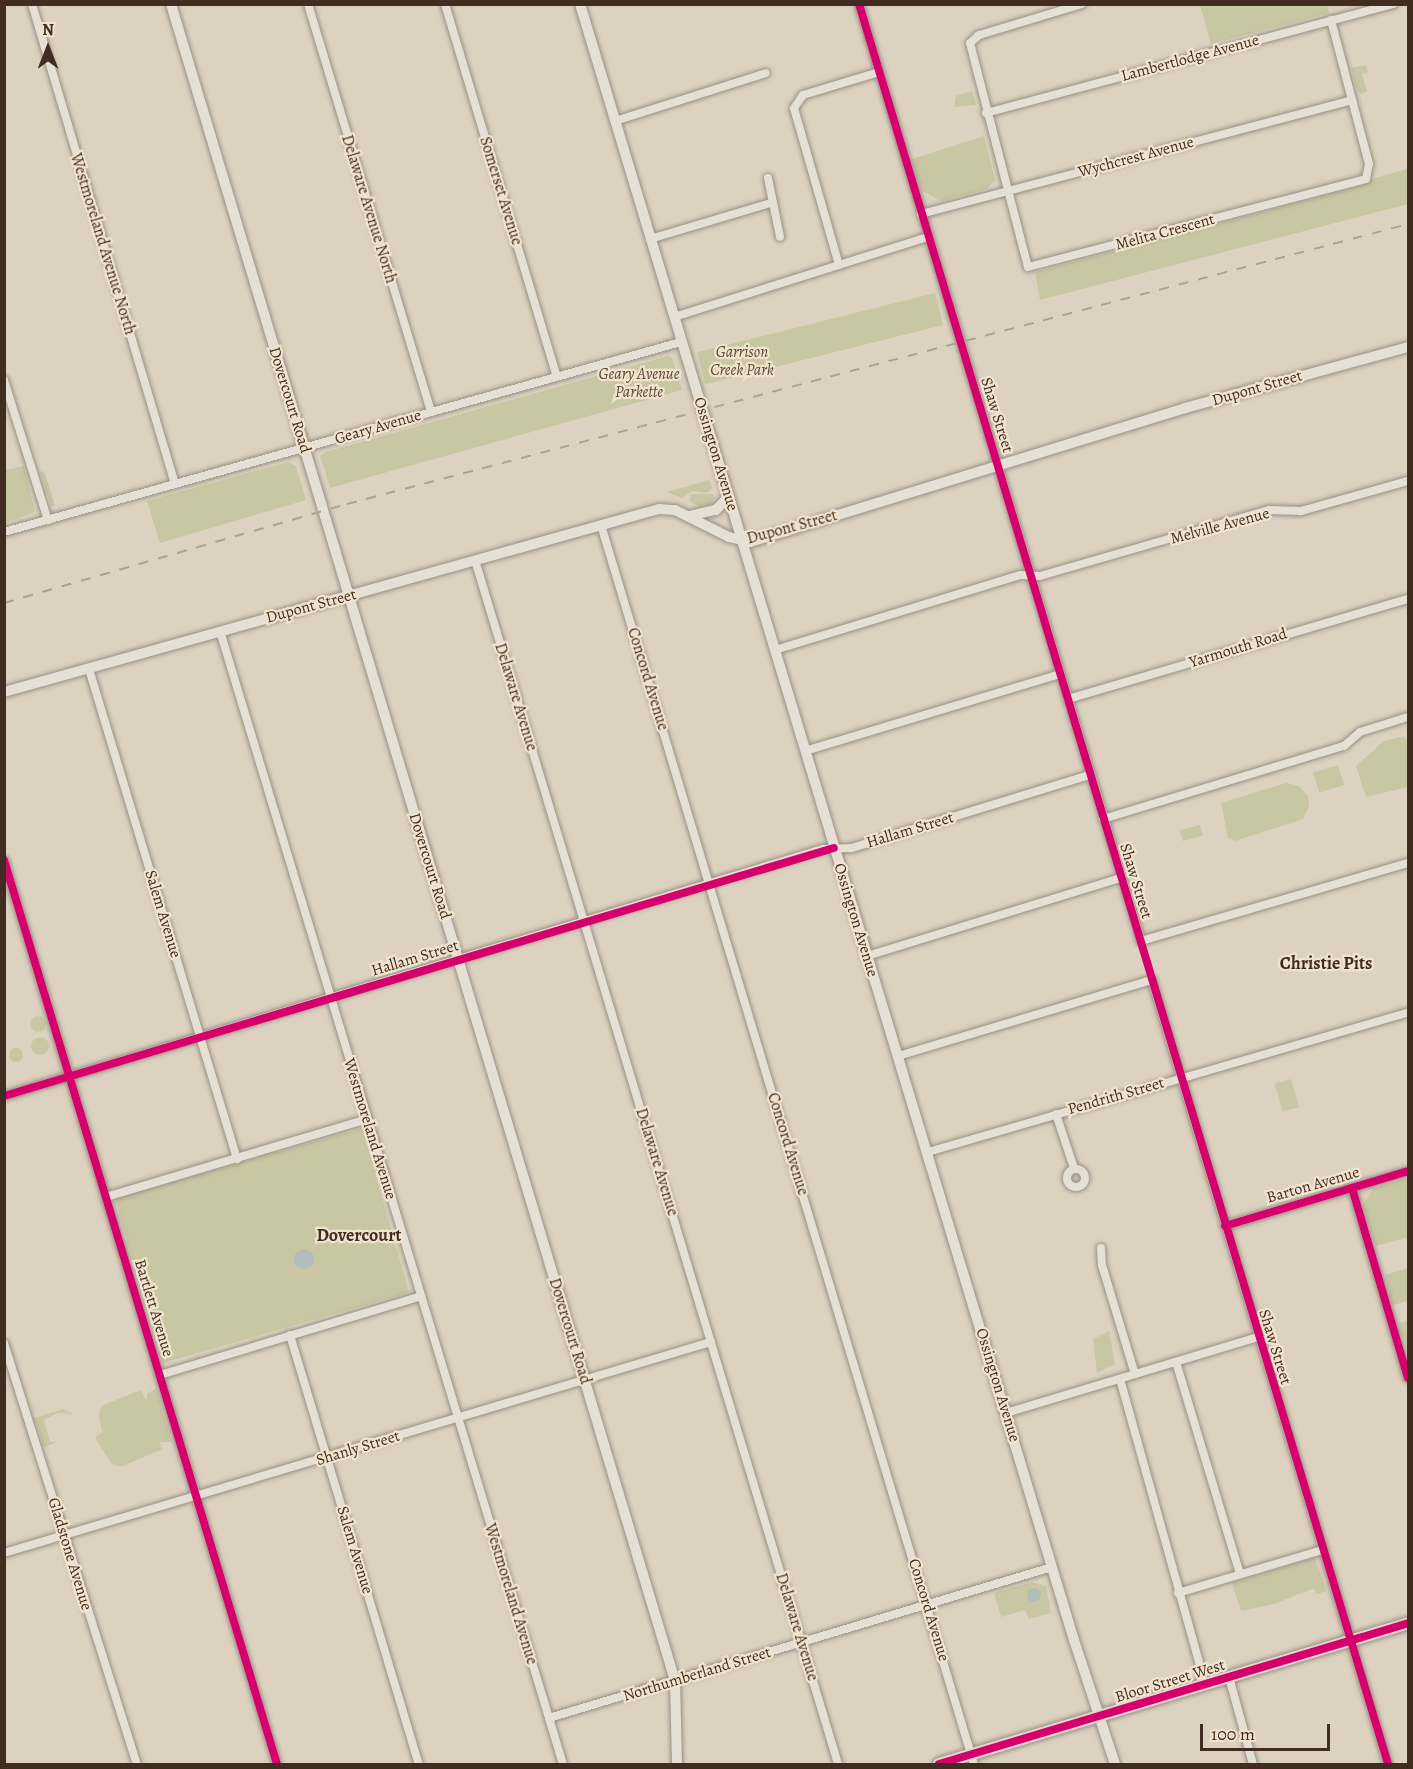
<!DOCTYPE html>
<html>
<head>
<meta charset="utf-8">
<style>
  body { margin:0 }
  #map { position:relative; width:1413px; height:1769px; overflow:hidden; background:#ddd2c0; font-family:Alegreya,serif }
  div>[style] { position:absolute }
  .green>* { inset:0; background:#c9c6a3; transform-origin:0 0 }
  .round { border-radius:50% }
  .water>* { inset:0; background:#b0beba }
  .roads { filter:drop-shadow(0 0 2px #988f84) drop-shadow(0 0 2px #988f84) }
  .street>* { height:8px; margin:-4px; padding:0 4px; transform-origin:4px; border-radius:4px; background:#e5dfd5 }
  .street>.ring { margin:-4px; padding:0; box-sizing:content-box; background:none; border:8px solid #e5dfd5; border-radius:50% }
  .secondary>* { height:10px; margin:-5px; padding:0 5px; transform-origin:5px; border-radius:5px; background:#e5dfd5 }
  .primary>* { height:12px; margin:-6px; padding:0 6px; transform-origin:6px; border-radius:6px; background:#e0d9ce }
  .rail>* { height:2px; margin-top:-1px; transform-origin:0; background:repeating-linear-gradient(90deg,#a9a29b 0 10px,transparent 0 20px) }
  .cycleway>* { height:8px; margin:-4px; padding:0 4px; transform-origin:4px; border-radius:4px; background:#d6006c }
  span { translate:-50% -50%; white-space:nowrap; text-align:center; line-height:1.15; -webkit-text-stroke:4.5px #f1e4ce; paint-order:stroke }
  .street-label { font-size:16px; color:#412c22 }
  .park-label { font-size:16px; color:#594937; font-style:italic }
  .neighbourhood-label { font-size:18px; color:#412c22; font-weight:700 }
  .frame { position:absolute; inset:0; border:6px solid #412c22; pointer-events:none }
  .north { position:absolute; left:18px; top:18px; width:60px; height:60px; -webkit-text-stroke:4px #f1e4ce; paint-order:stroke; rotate:0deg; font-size:16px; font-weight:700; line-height:24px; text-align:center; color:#412c22 }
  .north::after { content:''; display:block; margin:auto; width:21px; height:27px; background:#412c22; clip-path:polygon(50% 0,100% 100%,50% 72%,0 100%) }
  .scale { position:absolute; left:1200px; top:1724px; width:130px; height:27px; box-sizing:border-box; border:3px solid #412c22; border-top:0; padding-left:8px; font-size:18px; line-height:21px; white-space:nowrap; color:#412c22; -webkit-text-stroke:4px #f1e4ce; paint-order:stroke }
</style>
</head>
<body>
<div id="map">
  <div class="green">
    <div style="clip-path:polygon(1200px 5px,1327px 5px,1329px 13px,1211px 44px)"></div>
    <div style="clip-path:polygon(1366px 65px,1368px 72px,1362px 74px,1367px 91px,1361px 94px,1357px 91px,1351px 68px)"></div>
    <div style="clip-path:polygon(972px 91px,976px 105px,954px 107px,956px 96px)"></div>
    <div style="clip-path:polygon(984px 136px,995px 180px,987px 189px,941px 201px,922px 191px,912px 159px)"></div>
    <div style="clip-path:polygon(1408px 169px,1408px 204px,1040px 300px,1035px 272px,1358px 187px,1375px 178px)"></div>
    <div style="left:935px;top:293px;width:33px;height:245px;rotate:76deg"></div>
    <div style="clip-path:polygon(668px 356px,672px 358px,682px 390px,330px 488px,320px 456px,326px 452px)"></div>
    <div style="clip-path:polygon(288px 462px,296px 466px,306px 500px,160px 543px,147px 501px)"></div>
    <div style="clip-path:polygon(24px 466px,35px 512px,5px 523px,5px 470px)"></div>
    <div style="left:44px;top:471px;width:36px;height:4px;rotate:72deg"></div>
    <div style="clip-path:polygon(709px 480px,712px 488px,707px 493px,693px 491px,682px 498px,667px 492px)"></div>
    <div style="clip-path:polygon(692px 494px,713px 494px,715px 498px,710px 505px,700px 507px,689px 501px)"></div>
    <div style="clip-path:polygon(1405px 736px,1404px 739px,1408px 738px,1408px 787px,1366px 797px,1356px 766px,1384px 741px)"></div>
    <div style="left:1338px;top:765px;width:21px;height:26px;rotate:73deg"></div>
    <div style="clip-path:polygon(1286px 783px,1299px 786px,1308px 796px,1309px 806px,1303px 819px,1235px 841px,1228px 838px,1221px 803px)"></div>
    <div style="left:1200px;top:825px;width:11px;height:21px;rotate:75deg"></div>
    <div class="round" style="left:30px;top:1016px;width:16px;height:16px"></div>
    <div class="round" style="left:31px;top:1037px;width:18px;height:18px"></div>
    <div class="round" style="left:9px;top:1048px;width:14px;height:14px"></div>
    <div style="left:1291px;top:1079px;width:29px;height:17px;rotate:74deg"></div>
    <div style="left:362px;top:1128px;width:171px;height:257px;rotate:74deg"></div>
    <div style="clip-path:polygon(1408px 1178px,1408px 1237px,1376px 1246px,1363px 1205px,1373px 1189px)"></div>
    <div style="clip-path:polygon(1408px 1268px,1408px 1301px,1393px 1305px,1385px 1275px)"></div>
    <div style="clip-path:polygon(1408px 1321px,1408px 1346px,1406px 1347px,1399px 1323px)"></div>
    <div style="clip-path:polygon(1109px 1331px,1115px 1364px,1097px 1373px,1093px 1339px)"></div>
    <div style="clip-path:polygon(156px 1388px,172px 1442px,159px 1442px,162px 1449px,121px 1467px,112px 1464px,95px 1438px,102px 1432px,99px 1416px,101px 1406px,141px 1390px,146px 1400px,147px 1394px)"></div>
    <div style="clip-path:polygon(63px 1409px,74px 1414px,57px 1413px,44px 1420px,50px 1442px,58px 1441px,44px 1448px,35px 1418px)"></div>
    <div style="clip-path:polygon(1315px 1558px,1327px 1591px,1317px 1594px,1314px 1588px,1274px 1604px,1241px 1611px,1232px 1583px)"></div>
    <div style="clip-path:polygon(1032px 1582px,1046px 1586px,1051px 1613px,1029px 1619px,1025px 1610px,1001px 1617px,994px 1593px)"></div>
  </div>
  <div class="water">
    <div class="round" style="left:294px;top:1249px;width:20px;height:20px"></div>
    <div class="round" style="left:1027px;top:1588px;width:14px;height:14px"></div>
  </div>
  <div class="roads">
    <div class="street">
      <div style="left:32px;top:4px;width:501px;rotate:73.41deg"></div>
      <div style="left:308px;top:4px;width:426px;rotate:73.2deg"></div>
      <div style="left:445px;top:4px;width:389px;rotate:73.3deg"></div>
      <div style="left:859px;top:4px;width:979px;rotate:73.25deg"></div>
      <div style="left:1141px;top:941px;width:278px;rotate:-16.3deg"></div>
      <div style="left:1082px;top:4px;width:108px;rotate:163.2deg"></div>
      <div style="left:979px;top:35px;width:12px;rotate:138deg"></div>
      <div style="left:970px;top:43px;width:231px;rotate:75.5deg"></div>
      <div style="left:1028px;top:267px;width:349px;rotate:-14.6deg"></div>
      <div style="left:1366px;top:179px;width:15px;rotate:-79deg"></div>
      <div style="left:1369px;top:164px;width:149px;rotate:-104.8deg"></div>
      <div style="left:986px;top:113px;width:422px;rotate:-15deg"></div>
      <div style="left:615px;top:121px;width:158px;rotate:-17.6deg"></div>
      <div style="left:768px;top:178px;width:60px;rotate:78.5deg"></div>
      <div style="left:921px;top:214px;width:446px;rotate:-14.8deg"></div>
      <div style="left:650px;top:239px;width:126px;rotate:-16.6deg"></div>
      <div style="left:839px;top:265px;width:163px;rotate:-106deg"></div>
      <div style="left:794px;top:108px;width:16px;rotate:-55deg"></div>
      <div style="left:803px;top:95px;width:79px;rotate:-16.8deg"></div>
      <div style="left:674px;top:317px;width:266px;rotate:-17.5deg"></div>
      <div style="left:4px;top:380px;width:147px;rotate:72.6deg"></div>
      <div style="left:601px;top:525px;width:1294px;rotate:73.25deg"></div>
      <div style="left:4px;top:532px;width:703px;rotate:-15.68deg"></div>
      <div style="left:475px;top:560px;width:1258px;rotate:73.22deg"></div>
      <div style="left:220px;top:631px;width:1184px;rotate:73.16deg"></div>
      <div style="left:775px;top:650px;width:256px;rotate:-17deg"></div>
      <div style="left:1020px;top:575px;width:20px;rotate:3deg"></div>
      <div style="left:1040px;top:576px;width:238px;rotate:-16.1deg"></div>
      <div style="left:1269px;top:510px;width:32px;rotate:2deg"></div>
      <div style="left:1301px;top:511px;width:111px;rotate:-15.7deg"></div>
      <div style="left:89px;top:669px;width:512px;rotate:73.19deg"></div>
      <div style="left:1068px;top:699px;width:354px;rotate:-16.4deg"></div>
      <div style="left:805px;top:751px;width:266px;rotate:-16.8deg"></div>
      <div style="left:1103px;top:819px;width:252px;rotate:-16.9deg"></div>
      <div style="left:1344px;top:746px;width:21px;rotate:-41deg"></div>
      <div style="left:1360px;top:732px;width:50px;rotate:-17.4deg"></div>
      <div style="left:4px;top:860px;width:944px;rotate:73.2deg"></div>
      <div style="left:867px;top:956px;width:266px;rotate:-17.1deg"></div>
      <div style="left:898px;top:1056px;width:265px;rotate:-16.7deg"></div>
      <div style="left:1152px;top:980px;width:819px;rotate:73.25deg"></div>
      <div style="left:4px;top:1096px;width:855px;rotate:-16.78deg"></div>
      <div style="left:823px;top:849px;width:29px;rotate:-2deg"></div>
      <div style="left:852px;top:848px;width:249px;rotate:-17.1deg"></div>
      <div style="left:1056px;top:1114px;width:57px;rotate:71.6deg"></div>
      <div style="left:928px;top:1152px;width:500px;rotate:-16.2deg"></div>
      <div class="ring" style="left:1067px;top:1169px;width:10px;height:10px"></div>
      <div style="left:1352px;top:1188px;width:198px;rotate:73.6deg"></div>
      <div style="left:106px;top:1197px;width:272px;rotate:-16.6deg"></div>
      <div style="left:1225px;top:1226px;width:191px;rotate:-16.7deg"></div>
      <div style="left:1101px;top:1248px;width:17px;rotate:87deg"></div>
      <div style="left:1102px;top:1265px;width:114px;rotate:73.2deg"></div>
      <div style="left:290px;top:1335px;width:448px;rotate:73.3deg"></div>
      <div style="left:4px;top:1343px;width:442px;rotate:72.5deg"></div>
      <div style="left:1176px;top:1362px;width:221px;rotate:73.2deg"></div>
      <div style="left:160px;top:1375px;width:273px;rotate:-16.8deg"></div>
      <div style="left:1120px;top:1379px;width:317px;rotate:74.4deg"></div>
      <div style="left:1006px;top:1413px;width:263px;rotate:-16.8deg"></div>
      <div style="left:4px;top:1553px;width:738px;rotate:-16.62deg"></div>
      <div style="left:1178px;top:1593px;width:150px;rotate:-16.6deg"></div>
      <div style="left:1229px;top:1677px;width:90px;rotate:74.6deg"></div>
      <div style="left:549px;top:1718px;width:525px;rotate:-16.71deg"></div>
    </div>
    <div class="secondary">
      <div style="left:171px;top:4px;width:1751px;rotate:73.27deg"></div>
      <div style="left:675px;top:1681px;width:83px;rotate:88.6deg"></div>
      <div style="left:580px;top:4px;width:1709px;rotate:73.2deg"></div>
      <div style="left:1074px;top:1640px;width:131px;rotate:71.7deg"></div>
      <div style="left:689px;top:516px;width:28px;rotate:-13deg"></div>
      <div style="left:716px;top:510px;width:19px;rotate:-47deg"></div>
      <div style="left:4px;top:692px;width:680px;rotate:-15.61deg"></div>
      <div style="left:659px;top:509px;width:16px;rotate:4deg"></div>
      <div style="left:675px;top:510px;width:60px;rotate:26.6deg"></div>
      <div style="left:729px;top:537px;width:22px;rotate:13deg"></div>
      <div style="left:750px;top:542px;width:455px;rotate:-17.1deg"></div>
      <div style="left:1185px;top:408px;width:231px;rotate:-15.3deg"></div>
    </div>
    <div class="primary">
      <div style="left:939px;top:1764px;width:490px;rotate:-16.7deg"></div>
    </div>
  </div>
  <div class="rail">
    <div style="left:4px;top:603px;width:357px;rotate:-16.1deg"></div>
    <div style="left:347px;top:504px;width:1097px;rotate:-14.78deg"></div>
  </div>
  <div class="cycleway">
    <div style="left:859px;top:4px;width:1838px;rotate:73.27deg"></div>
    <div style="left:4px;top:860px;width:944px;rotate:73.2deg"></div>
    <div style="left:4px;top:1096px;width:866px;rotate:-16.64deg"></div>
    <div style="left:1352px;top:1188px;width:198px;rotate:73.6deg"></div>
    <div style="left:1225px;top:1226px;width:191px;rotate:-16.7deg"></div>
    <div style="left:939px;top:1764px;width:490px;rotate:-16.7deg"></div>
  </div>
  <div class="street-label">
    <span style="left:1190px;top:58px;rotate:-15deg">Lambertlodge Avenue</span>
    <span style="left:1136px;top:157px;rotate:-15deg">Wychcrest Avenue</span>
    <span style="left:501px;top:191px;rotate:73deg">Somerset Avenue</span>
    <span style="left:369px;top:209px;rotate:73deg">Delaware Avenue North</span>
    <span style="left:1165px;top:232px;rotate:-15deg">Melita Crescent</span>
    <span style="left:103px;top:244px;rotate:73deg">Westmoreland Avenue North</span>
    <span style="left:1257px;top:388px;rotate:-16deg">Dupont Street</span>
    <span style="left:290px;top:400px;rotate:73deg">Dovercourt Road</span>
    <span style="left:997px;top:415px;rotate:73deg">Shaw Street</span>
    <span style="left:378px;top:427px;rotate:-16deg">Geary Avenue</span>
    <span style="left:716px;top:454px;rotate:73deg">Ossington Avenue</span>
    <span style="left:1220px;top:526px;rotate:-15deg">Melville Avenue</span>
    <span style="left:792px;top:527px;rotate:-15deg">Dupont Street</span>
    <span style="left:311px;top:606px;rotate:-15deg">Dupont Street</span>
    <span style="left:1238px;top:648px;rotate:-17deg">Yarmouth Road</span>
    <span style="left:648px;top:679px;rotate:73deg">Concord Avenue</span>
    <span style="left:516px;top:697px;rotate:73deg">Delaware Avenue</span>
    <span style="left:910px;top:830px;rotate:-17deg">Hallam Street</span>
    <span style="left:430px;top:866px;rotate:73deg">Dovercourt Road</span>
    <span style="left:1136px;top:881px;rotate:73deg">Shaw Street</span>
    <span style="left:163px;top:914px;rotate:73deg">Salem Avenue</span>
    <span style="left:856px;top:920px;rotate:73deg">Ossington Avenue</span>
    <span style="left:415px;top:958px;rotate:-17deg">Hallam Street</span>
    <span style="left:1116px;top:1096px;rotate:-16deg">Pendrith Street</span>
    <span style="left:370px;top:1129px;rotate:73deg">Westmoreland Avenue</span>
    <span style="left:788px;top:1144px;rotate:73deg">Concord Avenue</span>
    <span style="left:657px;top:1162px;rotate:73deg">Delaware Avenue</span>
    <span style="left:1313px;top:1185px;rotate:-16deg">Barton Avenue</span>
    <span style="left:154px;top:1308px;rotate:73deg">Bartlett Avenue</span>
    <span style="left:570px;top:1331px;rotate:73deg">Dovercourt Road</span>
    <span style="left:1275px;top:1347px;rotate:73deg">Shaw Street</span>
    <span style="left:998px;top:1385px;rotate:73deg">Ossington Avenue</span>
    <span style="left:358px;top:1448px;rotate:-17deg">Shanly Street</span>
    <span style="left:355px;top:1550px;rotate:73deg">Salem Avenue</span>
    <span style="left:70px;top:1554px;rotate:73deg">Gladstone Avenue</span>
    <span style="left:511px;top:1594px;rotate:73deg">Westmoreland Avenue</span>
    <span style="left:929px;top:1610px;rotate:73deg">Concord Avenue</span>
    <span style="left:797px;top:1627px;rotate:73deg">Delaware Avenue</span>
    <span style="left:697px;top:1674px;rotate:-17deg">Northumberland Street</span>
    <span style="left:1170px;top:1681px;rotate:-17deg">Bloor Street West</span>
  </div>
  <div class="park-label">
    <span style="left:742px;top:361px">Garrison<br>Creek Park</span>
    <span style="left:639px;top:383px">Geary Avenue<br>Parkette</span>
  </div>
  <div class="neighbourhood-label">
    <span style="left:1326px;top:963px">Christie Pits</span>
    <span style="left:359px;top:1235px">Dovercourt</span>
  </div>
  <div class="frame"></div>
  <div class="north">N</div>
  <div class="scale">100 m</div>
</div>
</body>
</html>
